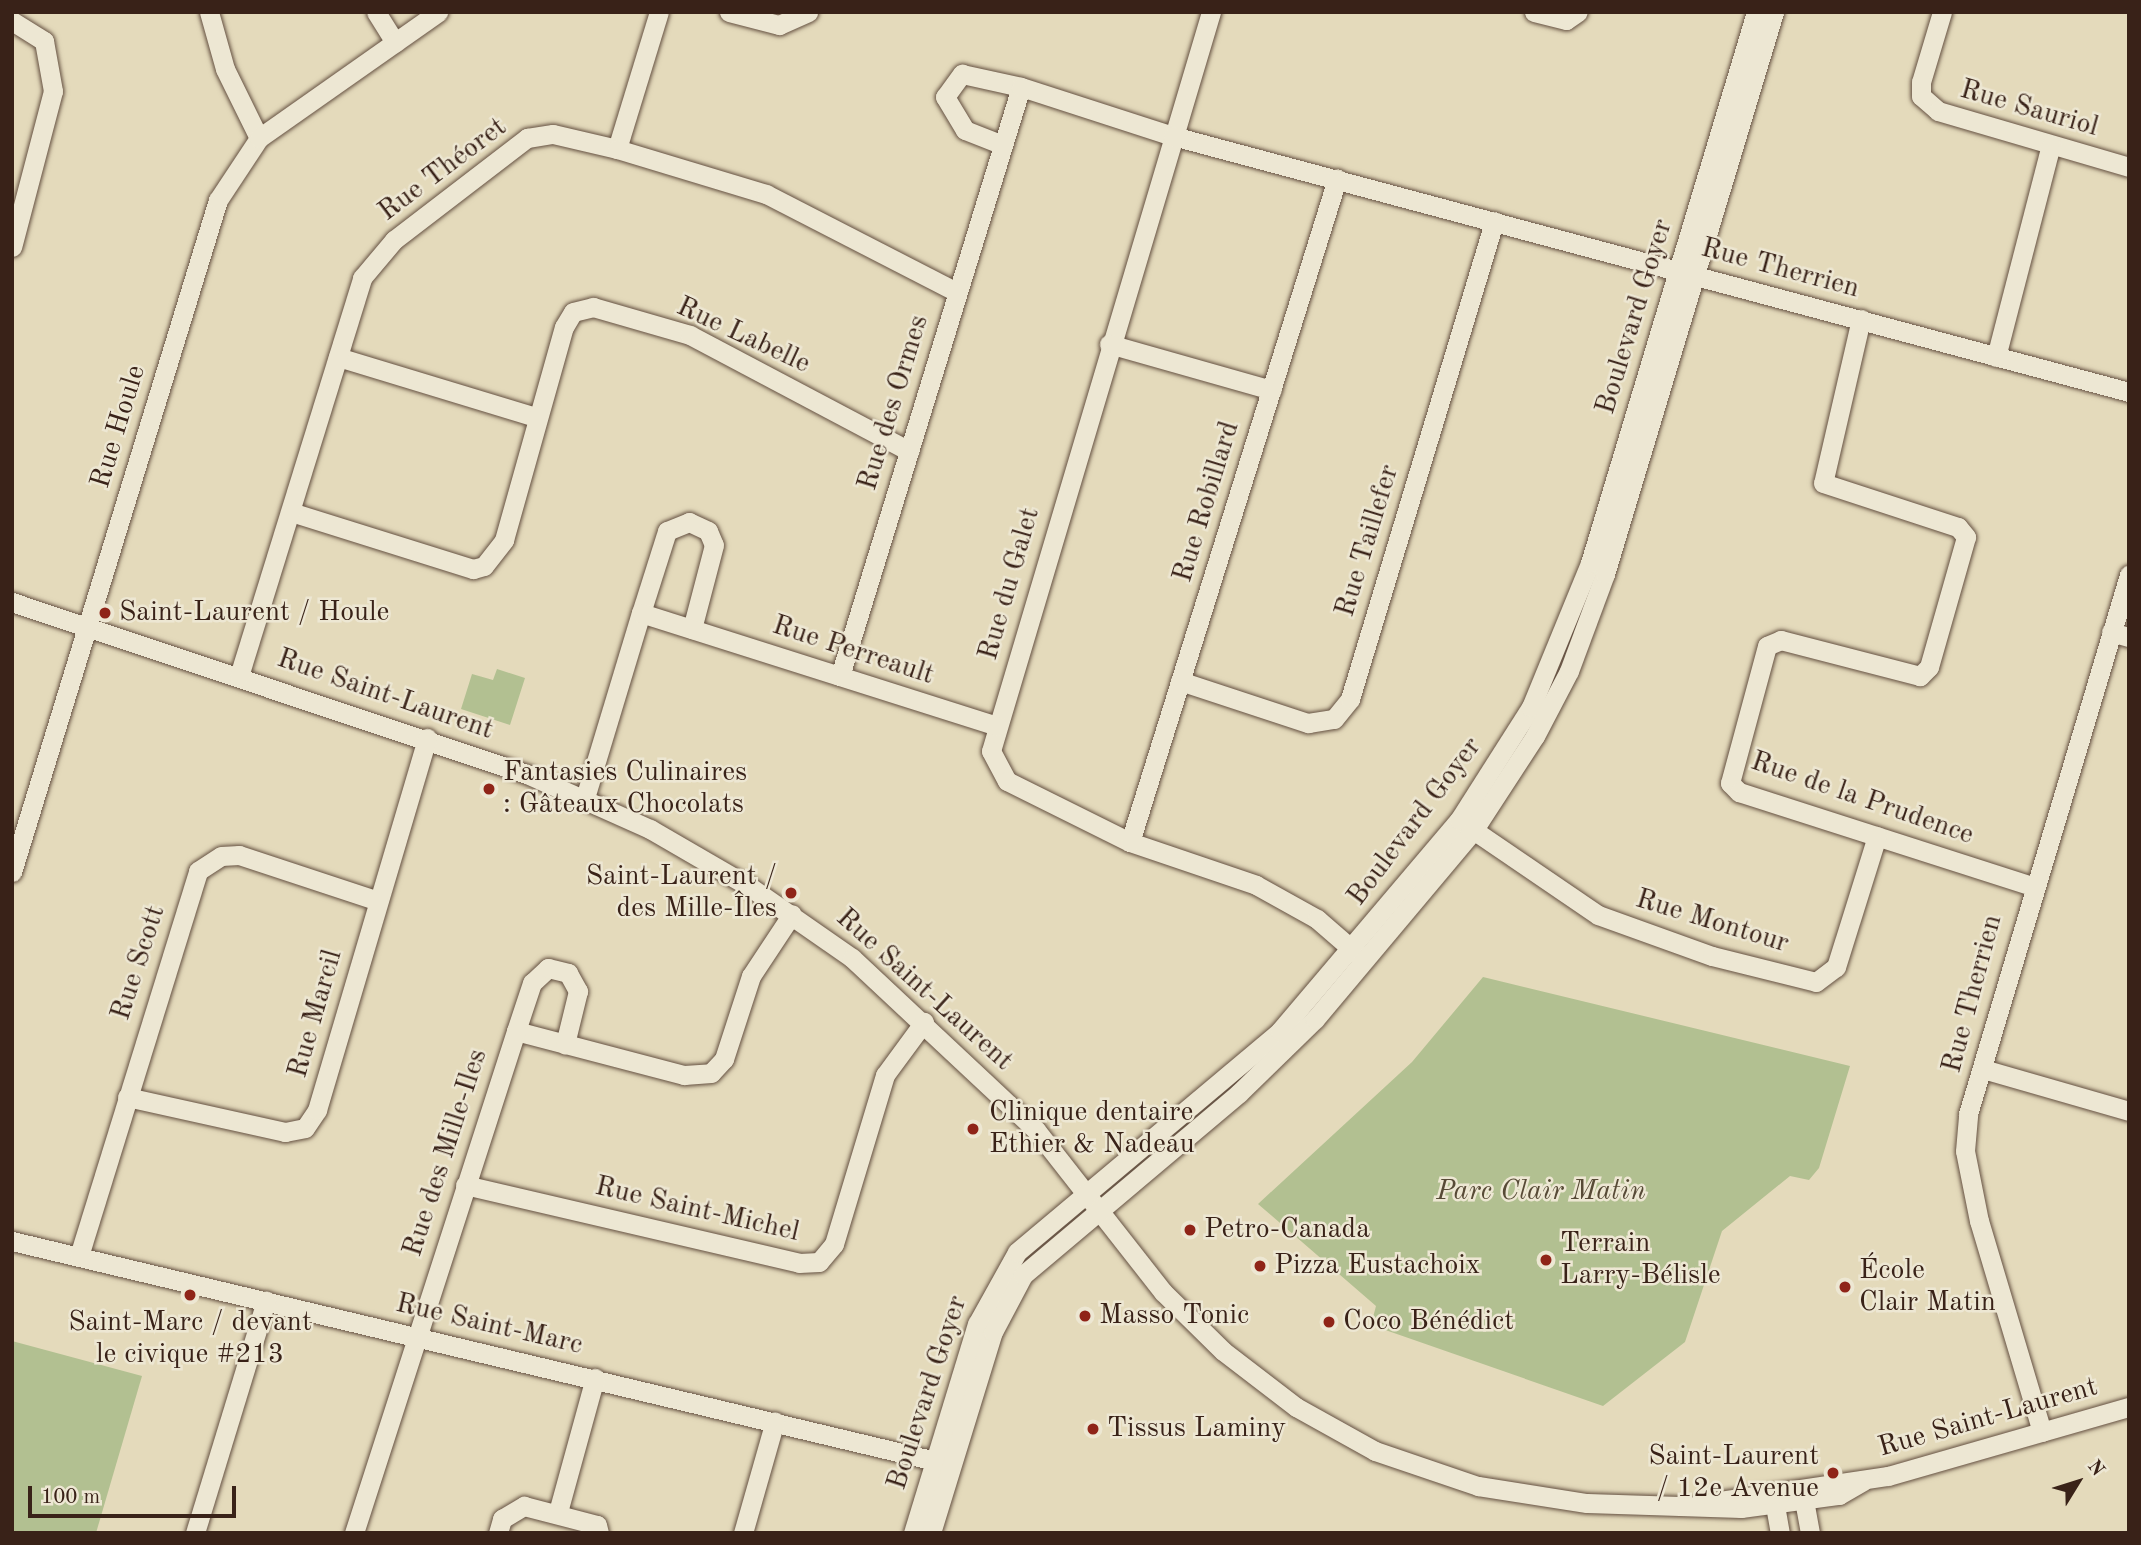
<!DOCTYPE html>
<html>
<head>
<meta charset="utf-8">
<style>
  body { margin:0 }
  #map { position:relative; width:2141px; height:1545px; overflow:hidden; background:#e4dabb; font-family:"Old Standard TT",serif }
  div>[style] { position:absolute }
  .green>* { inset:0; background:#b2c091 }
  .roads { filter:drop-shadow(0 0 2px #645041) drop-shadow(0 0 2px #645041) }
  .minor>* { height:19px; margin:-9.5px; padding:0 9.5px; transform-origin:9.5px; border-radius:9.5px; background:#ede7d3 }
  .dots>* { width:19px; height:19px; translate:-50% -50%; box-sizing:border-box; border:4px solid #ede7d3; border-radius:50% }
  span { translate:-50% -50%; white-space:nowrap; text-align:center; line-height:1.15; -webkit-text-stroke:5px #ede7d3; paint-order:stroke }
  .street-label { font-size:28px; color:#392218 }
  .poi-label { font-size:28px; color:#392218 }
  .left { translate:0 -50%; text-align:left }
  .right { translate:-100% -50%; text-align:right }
  .park-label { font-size:28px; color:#574a36; font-style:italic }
  .frame { position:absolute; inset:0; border:14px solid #392218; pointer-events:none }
  .north { position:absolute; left:2043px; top:1447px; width:70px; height:70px; -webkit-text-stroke:5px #ede7d3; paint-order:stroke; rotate:52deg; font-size:19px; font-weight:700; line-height:28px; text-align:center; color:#392218 }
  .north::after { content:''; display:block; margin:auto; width:24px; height:32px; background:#392218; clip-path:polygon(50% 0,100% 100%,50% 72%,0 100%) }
  .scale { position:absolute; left:28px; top:1486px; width:208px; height:32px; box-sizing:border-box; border:4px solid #392218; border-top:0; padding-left:9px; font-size:21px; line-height:24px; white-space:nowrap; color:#392218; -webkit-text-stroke:5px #ede7d3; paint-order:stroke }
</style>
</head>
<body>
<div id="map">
  <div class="green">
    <div style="clip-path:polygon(497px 669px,525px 678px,510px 725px,461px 709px,472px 674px,493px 680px)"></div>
    <div style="clip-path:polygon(1483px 977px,1850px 1066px,1819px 1168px,1809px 1180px,1790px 1176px,1722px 1231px,1685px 1342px,1603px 1406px,1371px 1325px,1376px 1306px,1258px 1204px,1412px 1062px)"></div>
    <div style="clip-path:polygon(12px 1341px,142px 1376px,96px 1533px,12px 1533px)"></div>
  </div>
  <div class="roads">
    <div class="minor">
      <div style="left:209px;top:12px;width:59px;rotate:74.3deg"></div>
      <div style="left:225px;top:69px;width:77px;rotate:63.8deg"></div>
      <div style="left:376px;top:12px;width:36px;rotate:58deg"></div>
      <div style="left:729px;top:12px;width:52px;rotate:14.6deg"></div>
      <div style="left:779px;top:25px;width:32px;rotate:-24deg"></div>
      <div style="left:1211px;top:12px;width:771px;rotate:106.58deg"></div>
      <div style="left:991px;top:751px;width:34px;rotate:62deg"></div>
      <div style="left:1007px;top:781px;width:137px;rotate:26.4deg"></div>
      <div style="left:1130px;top:842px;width:133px;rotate:18.8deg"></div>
      <div style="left:1256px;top:885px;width:70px;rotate:29.1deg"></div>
      <div style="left:1317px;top:919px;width:60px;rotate:40.9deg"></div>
      <div style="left:1534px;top:12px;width:33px;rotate:14deg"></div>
      <div style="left:1566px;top:20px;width:14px;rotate:-34deg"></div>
      <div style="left:1942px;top:12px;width:73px;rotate:106.7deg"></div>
      <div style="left:1921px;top:82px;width:14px;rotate:90deg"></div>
      <div style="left:1921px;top:96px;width:23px;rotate:41deg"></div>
      <div style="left:1938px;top:111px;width:199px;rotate:16.3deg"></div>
      <div style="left:12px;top:21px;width:38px;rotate:32deg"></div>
      <div style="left:44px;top:41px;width:51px;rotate:79.8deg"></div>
      <div style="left:53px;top:91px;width:161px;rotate:104.7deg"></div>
      <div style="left:1003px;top:145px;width:41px;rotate:-158.5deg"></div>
      <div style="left:965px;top:130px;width:39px;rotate:-121deg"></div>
      <div style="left:945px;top:97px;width:29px;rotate:-54deg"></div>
      <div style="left:962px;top:74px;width:60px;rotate:12.4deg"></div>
      <div style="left:617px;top:149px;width:143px;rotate:-73deg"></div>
      <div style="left:1861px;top:319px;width:168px;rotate:103deg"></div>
      <div style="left:1823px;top:483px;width:142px;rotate:18.1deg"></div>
      <div style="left:1958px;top:527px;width:13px;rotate:51deg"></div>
      <div style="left:1966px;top:537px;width:135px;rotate:105.9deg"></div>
      <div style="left:1929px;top:667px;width:13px;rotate:135deg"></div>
      <div style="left:1920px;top:676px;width:144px;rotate:-165.5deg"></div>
      <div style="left:1781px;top:640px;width:15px;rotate:157deg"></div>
      <div style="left:1767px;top:646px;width:142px;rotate:105.1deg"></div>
      <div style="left:1730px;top:783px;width:13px;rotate:45deg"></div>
      <div style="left:1739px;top:792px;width:308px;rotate:17.8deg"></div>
      <div style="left:1109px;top:344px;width:169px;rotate:15.8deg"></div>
      <div style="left:338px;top:357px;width:206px;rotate:16.9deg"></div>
      <div style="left:1996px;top:357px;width:219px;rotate:-75.5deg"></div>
      <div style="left:291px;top:512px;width:191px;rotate:17.4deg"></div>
      <div style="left:473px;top:569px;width:11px;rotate:-15deg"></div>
      <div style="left:484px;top:566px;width:33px;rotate:-52deg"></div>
      <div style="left:504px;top:540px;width:221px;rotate:-74.3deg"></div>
      <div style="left:564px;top:327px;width:17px;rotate:-59deg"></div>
      <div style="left:573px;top:312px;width:21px;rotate:-14deg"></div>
      <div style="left:593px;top:307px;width:101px;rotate:16.1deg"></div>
      <div style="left:690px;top:335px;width:248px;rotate:27.9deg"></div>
      <div style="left:12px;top:602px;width:545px;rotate:18.5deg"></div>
      <div style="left:529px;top:775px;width:133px;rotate:24.1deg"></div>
      <div style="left:650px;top:829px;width:116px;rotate:30.1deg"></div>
      <div style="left:750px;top:887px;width:124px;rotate:34.8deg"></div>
      <div style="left:852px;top:958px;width:252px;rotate:43.1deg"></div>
      <div style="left:1036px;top:1130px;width:206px;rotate:51.9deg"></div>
      <div style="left:1163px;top:1292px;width:84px;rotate:44.5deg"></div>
      <div style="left:1223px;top:1351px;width:92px;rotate:37.5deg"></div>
      <div style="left:1296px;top:1407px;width:90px;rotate:29.1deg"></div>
      <div style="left:1375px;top:1451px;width:109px;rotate:18.8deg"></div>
      <div style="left:1478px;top:1486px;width:110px;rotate:8.9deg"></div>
      <div style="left:1587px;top:1503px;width:154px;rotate:1.9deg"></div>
      <div style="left:1741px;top:1508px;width:99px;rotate:-7.6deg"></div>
      <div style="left:1839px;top:1495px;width:28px;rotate:-30deg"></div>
      <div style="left:641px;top:613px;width:86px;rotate:-72.4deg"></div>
      <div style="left:667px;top:531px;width:24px;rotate:-22deg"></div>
      <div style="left:689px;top:522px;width:21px;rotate:25deg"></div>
      <div style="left:708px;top:531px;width:15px;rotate:67deg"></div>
      <div style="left:714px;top:545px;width:87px;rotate:104.7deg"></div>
      <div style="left:2111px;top:632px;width:19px;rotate:16deg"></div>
      <div style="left:239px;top:676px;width:417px;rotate:-72.8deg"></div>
      <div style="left:362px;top:278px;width:50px;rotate:-49.9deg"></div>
      <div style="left:394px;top:240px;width:168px;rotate:-37.5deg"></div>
      <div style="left:527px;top:138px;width:26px;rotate:-9deg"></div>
      <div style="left:553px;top:134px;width:66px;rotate:13.2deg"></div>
      <div style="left:617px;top:149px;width:156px;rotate:16.8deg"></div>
      <div style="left:766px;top:194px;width:215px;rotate:27.2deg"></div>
      <div style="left:840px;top:676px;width:616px;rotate:-72.92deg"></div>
      <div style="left:1021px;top:87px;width:160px;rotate:17.9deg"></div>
      <div style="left:1173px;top:136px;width:990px;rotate:14.99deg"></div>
      <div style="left:1180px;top:681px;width:135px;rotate:18.2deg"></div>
      <div style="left:1308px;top:723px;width:26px;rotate:-9deg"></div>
      <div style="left:1334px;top:719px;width:26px;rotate:-51deg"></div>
      <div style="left:1350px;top:699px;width:499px;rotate:-73.2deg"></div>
      <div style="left:585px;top:798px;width:193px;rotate:-73.2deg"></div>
      <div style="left:641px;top:613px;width:374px;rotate:17.6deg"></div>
      <div style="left:1463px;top:823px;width:163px;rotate:34.3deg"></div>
      <div style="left:1598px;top:915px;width:121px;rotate:19.8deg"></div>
      <div style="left:1712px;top:956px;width:107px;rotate:14deg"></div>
      <div style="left:1816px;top:982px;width:25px;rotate:-37deg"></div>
      <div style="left:1836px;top:967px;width:137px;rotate:-72.6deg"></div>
      <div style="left:1130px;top:842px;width:695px;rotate:-72.66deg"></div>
      <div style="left:12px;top:872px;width:703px;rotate:-72.96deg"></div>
      <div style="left:218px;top:200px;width:74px;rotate:-56.5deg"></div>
      <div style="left:259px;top:138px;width:219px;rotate:-35.1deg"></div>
      <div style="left:516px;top:1031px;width:174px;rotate:14.7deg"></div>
      <div style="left:684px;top:1075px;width:27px;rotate:-4deg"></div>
      <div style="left:711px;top:1073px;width:19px;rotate:-47deg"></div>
      <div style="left:724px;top:1059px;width:87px;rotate:-72deg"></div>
      <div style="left:751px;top:976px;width:74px;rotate:-56.5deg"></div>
      <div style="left:1983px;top:1069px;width:152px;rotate:16deg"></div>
      <div style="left:127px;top:1097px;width:162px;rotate:12.5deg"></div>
      <div style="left:285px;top:1132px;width:20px;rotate:-11deg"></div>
      <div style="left:305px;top:1128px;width:22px;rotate:-56deg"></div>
      <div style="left:317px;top:1110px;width:388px;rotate:-73.5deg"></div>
      <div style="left:465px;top:1185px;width:343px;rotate:13.1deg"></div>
      <div style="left:799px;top:1263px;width:20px;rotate:-3deg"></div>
      <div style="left:819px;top:1262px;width:23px;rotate:-50deg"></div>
      <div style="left:834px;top:1244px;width:177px;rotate:-73.2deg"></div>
      <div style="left:885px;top:1075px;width:66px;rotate:-53.7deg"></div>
      <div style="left:12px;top:1241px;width:962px;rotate:13.4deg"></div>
      <div style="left:79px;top:1256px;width:403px;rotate:-72.8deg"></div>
      <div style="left:198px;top:871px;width:27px;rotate:-33deg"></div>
      <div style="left:221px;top:856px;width:18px;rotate:-3deg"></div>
      <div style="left:239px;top:855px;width:146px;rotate:18.3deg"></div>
      <div style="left:2042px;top:1432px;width:220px;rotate:-106.6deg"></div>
      <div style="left:1979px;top:1221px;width:71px;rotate:-101.3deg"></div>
      <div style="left:1965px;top:1151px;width:37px;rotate:-85deg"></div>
      <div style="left:1968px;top:1114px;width:563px;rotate:-73.37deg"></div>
      <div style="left:1802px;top:1489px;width:45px;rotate:79.7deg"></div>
      <div style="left:1773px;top:1494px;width:40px;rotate:80deg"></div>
      <div style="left:1713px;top:1502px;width:177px;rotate:-8.5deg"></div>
      <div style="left:1888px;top:1476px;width:251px;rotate:-16deg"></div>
      <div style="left:558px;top:1512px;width:139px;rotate:-74.6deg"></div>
      <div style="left:195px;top:1533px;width:243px;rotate:-73deg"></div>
      <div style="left:354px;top:1533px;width:527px;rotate:-72.11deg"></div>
      <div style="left:516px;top:1031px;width:51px;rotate:-71.6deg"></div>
      <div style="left:532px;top:983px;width:22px;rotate:-43deg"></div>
      <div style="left:548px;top:968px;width:21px;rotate:14deg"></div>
      <div style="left:568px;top:973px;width:21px;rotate:61deg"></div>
      <div style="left:578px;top:991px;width:55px;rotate:103.8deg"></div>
      <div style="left:498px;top:1533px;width:15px;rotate:-74deg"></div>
      <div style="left:502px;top:1519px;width:26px;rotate:-31deg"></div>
      <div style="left:524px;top:1506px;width:75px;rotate:14.6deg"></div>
      <div style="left:597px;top:1525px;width:8px;rotate:76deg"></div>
      <div style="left:743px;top:1533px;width:116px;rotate:-74.1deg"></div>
      <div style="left:913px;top:1533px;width:219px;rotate:-73deg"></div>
      <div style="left:977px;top:1324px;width:82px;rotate:-60.9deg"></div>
      <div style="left:1017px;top:1252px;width:344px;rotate:-40deg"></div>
      <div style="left:1280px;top:1031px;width:277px;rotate:-49.7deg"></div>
      <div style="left:1459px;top:820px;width:134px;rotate:-57.5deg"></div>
      <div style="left:1531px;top:707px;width:156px;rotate:-67.7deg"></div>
      <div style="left:1590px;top:563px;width:575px;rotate:-73.23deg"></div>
      <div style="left:931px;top:1533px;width:210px;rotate:-72.9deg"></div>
      <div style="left:993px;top:1332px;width:64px;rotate:-62.2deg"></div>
      <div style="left:1023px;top:1275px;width:282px;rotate:-40.1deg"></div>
      <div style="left:1239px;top:1093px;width:106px;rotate:-44.2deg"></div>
      <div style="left:1315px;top:1019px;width:246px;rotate:-50deg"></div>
      <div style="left:1473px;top:831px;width:113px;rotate:-56.9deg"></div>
      <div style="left:1535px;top:736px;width:73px;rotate:-62.4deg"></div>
      <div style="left:1569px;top:671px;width:103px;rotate:-69.6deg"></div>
      <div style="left:1605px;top:574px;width:587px;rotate:-73.26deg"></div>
    </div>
  </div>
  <div class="dots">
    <div style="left:105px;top:613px;background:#8f2418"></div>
    <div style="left:489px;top:789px;background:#8f2418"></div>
    <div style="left:791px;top:893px;background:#8f2418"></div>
    <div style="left:973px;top:1129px;background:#8f2418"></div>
    <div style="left:1190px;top:1230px;background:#8f2418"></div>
    <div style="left:1546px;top:1260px;background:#8f2418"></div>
    <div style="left:1260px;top:1266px;background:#8f2418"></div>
    <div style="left:1845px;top:1287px;background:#8f2418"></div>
    <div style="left:190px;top:1295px;background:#8f2418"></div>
    <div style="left:1085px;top:1316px;background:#8f2418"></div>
    <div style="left:1329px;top:1322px;background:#8f2418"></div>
    <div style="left:1093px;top:1429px;background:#8f2418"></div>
    <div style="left:1833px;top:1473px;background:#8f2418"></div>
  </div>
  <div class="street-label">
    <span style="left:2029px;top:109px;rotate:16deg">Rue Sauriol</span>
    <span style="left:443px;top:170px;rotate:-37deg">Rue Théoret</span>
    <span style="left:1780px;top:269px;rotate:15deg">Rue Therrien</span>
    <span style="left:1635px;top:317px;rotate:-73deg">Boulevard Goyer</span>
    <span style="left:743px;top:336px;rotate:25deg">Rue Labelle</span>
    <span style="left:894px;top:403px;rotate:-73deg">Rue des Ormes</span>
    <span style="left:119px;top:427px;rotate:-73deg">Rue Houle</span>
    <span style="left:1207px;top:502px;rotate:-73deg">Rue Robillard</span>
    <span style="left:1368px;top:541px;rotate:-73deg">Rue Taillefer</span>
    <span style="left:1010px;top:584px;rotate:-74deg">Rue du Galet</span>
    <span style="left:853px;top:651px;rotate:18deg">Rue Perreault</span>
    <span style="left:385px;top:695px;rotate:19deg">Rue Saint-Laurent</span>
    <span style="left:1862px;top:799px;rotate:19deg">Rue de la Prudence</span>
    <span style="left:1415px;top:822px;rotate:-53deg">Boulevard Goyer</span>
    <span style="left:1712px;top:922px;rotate:17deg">Rue Montour</span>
    <span style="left:139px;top:963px;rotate:-72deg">Rue Scott</span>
    <span style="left:924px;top:990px;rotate:42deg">Rue Saint-Laurent</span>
    <span style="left:1973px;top:994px;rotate:-75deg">Rue Therrien</span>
    <span style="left:316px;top:1014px;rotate:-74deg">Rue Marcil</span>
    <span style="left:446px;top:1153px;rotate:-72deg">Rue des Mille-Iles</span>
    <span style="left:697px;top:1210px;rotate:13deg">Rue Saint-Michel</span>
    <span style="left:489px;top:1325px;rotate:13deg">Rue Saint-Marc</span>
    <span style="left:928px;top:1393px;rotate:-72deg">Boulevard Goyer</span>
    <span style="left:1988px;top:1418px;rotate:-16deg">Rue Saint-Laurent</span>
  </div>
  <div class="poi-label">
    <span class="left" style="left:119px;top:613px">Saint-Laurent / Houle</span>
    <span class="left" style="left:503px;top:789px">Fantasies Culinaires<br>: Gâteaux Chocolats</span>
    <span class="right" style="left:777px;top:893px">Saint-Laurent /<br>des Mille-Îles</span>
    <span class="left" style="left:989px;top:1129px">Clinique dentaire<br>Ethier &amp; Nadeau</span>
    <span class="left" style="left:1204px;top:1230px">Petro-Canada</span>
    <span class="left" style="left:1560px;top:1260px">Terrain<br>Larry-Bélisle</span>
    <span class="left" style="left:1274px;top:1266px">Pizza Eustachoix</span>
    <span class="left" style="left:1859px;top:1287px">École<br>Clair Matin</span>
    <span class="left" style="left:1099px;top:1316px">Masso Tonic</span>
    <span class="left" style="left:1343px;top:1322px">Coco Bénédict</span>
    <span style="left:190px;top:1339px">Saint-Marc / devant<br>le civique #213</span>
    <span class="left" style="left:1107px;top:1429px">Tissus Laminy</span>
    <span class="right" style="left:1819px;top:1473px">Saint-Laurent<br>/ 12e Avenue</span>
  </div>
  <div class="park-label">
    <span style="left:1541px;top:1192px">Parc Clair Matin</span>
  </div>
  <div class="frame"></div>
  <div class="north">N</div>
  <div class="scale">100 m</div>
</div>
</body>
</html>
